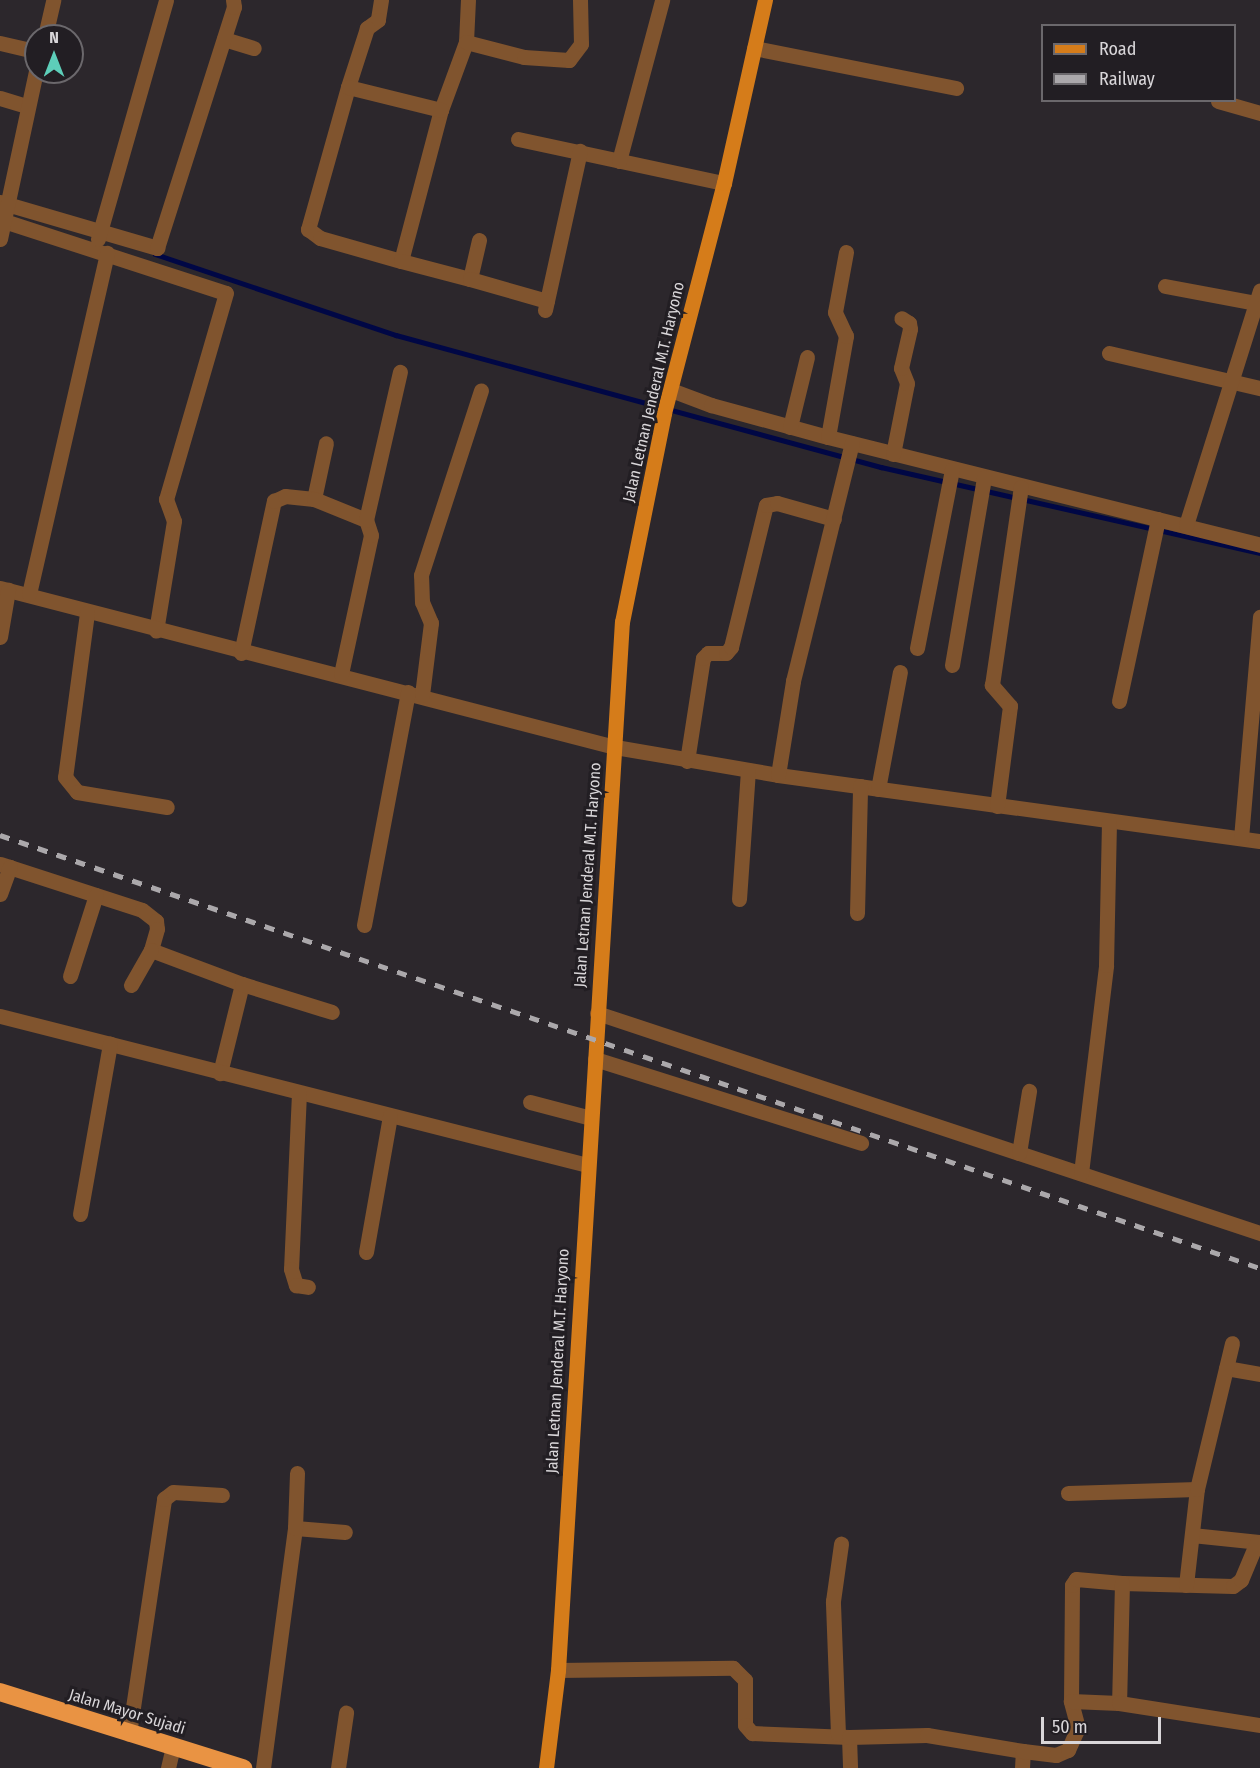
<!DOCTYPE html>
<html>
<head>
<meta charset="utf-8">
<style>
  body { margin:0 }
  #map { position:relative; width:1260px; height:1768px; overflow:hidden; background:#2c272c; font-family:"Fira Sans Condensed",sans-serif }
  div>[style] { position:absolute }
  .stream>* { height:4.5px; margin:-2.25px; padding:0 2.25px; transform-origin:2.25px; border-radius:2.25px; background:#000745 }
  .minor>* { height:15px; margin:-7.5px; padding:0 7.5px; transform-origin:7.5px; border-radius:7.5px; background:#80542e }
  .major>* { height:15px; margin:-7.5px; padding:0 7.5px; transform-origin:7.5px; border-radius:7.5px; background:#d57c1a }
  .highway>* { height:18px; margin:-9px; padding:0 9px; transform-origin:9px; border-radius:9px; background:#e99343 }
  .rail>* { height:4.5px; margin-top:-2.25px; transform-origin:0; background:repeating-linear-gradient(90deg,#aba8ab 0 10px,transparent 0 20px) }
  span { translate:-50% -50%; white-space:nowrap; text-align:center; line-height:1.15; -webkit-text-stroke:6px #221e23; paint-order:stroke }
  .street-label { font-size:16px; color:#d9d6d9 }
  .legend { position:absolute; left:1041px; top:24px; width:195px; height:78px; box-sizing:border-box; background:#221e23; border:2px solid #6b686c; margin:0; padding:8px 10px; list-style:none; font-size:18px; color:#d9d6d9 }
  .legend li { display:flex; align-items:center; gap:12px; height:30px }
  .legend b { width:30px; border:2px solid #6b686c }
  .north { position:absolute; left:24px; top:24px; width:60px; height:60px; box-sizing:border-box; background:#221e23; border:2px solid #6b686c; border-radius:50%; rotate:0deg; font-size:16px; font-weight:700; line-height:24px; text-align:center; color:#d9d6d9 }
  .north::after { content:''; display:block; margin:auto; width:21px; height:27px; background:#5dceb9; clip-path:polygon(50% 0,100% 100%,50% 72%,0 100%) }
  .scale { position:absolute; left:1041px; top:1717px; width:120px; height:27px; box-sizing:border-box; border:3px solid #d9d6d9; border-top:0; padding-left:8px; font-size:18px; line-height:21px; white-space:nowrap; color:#d9d6d9; -webkit-text-stroke:4px #221e23; paint-order:stroke }
</style>
</head>
<body>
<div id="map">
  <div class="stream">
    <div style="left:155px;top:254px;width:254px;rotate:18.6deg"></div>
    <div style="left:396px;top:335px;width:503px;rotate:15.23deg"></div>
    <div style="left:881px;top:467px;width:389px;rotate:12.8deg"></div>
  </div>
  <div class="minor">
    <div style="left:381px;top:0;width:20px;rotate:99deg"></div>
    <div style="left:378px;top:20px;width:14px;rotate:144deg"></div>
    <div style="left:367px;top:28px;width:62px;rotate:107.9deg"></div>
    <div style="left:348px;top:87px;width:148px;rotate:105.7deg"></div>
    <div style="left:308px;top:229px;width:15px;rotate:37deg"></div>
    <div style="left:320px;top:238px;width:84px;rotate:15.9deg"></div>
    <div style="left:401px;top:261px;width:156px;rotate:-75.2deg"></div>
    <div style="left:441px;top:110px;width:72px;rotate:-69.8deg"></div>
    <div style="left:466px;top:42px;width:42px;rotate:-87.3deg"></div>
    <div style="left:45px;top:36px;width:37px;rotate:-77deg"></div>
    <div style="left:224px;top:39px;width:31px;rotate:17deg"></div>
    <div style="left:466px;top:42px;width:60px;rotate:14.5deg"></div>
    <div style="left:524px;top:57px;width:45px;rotate:3.8deg"></div>
    <div style="left:569px;top:60px;width:20px;rotate:-53deg"></div>
    <div style="left:581px;top:44px;width:44px;rotate:-91.3deg"></div>
    <div style="left:0;top:43px;width:37px;rotate:13deg"></div>
    <div style="left:754px;top:48px;width:206px;rotate:11.2deg"></div>
    <div style="left:348px;top:87px;width:96px;rotate:13.9deg"></div>
    <div style="left:0;top:98px;width:28px;rotate:17deg"></div>
    <div style="left:1218px;top:101px;width:44px;rotate:15.9deg"></div>
    <div style="left:518px;top:139px;width:211px;rotate:12.1deg"></div>
    <div style="left:619px;top:161px;width:167px;rotate:-75deg"></div>
    <div style="left:0;top:202px;width:164px;rotate:16.3deg"></div>
    <div style="left:157px;top:248px;width:253px;rotate:-72.3deg"></div>
    <div style="left:234px;top:7px;width:7px;rotate:-98deg"></div>
    <div style="left:4px;top:221px;width:233px;rotate:18deg"></div>
    <div style="left:226px;top:293px;width:215px;rotate:106.2deg"></div>
    <div style="left:166px;top:499px;width:23px;rotate:70deg"></div>
    <div style="left:174px;top:521px;width:111px;rotate:99.3deg"></div>
    <div style="left:0;top:239px;width:172px;rotate:-77.9deg"></div>
    <div style="left:98px;top:239px;width:248px;rotate:-74.1deg"></div>
    <div style="left:401px;top:261px;width:71px;rotate:14.6deg"></div>
    <div style="left:470px;top:279px;width:40px;rotate:-77deg"></div>
    <div style="left:470px;top:279px;width:80px;rotate:15.9deg"></div>
    <div style="left:1165px;top:286px;width:93px;rotate:10.6deg"></div>
    <div style="left:545px;top:310px;width:163px;rotate:-77.6deg"></div>
    <div style="left:1109px;top:353px;width:155px;rotate:13.1deg"></div>
    <div style="left:671px;top:390px;width:43px;rotate:20.6deg"></div>
    <div style="left:711px;top:405px;width:121px;rotate:15.3deg"></div>
    <div style="left:828px;top:437px;width:445px;rotate:14deg"></div>
    <div style="left:790px;top:427px;width:72px;rotate:-76.3deg"></div>
    <div style="left:828px;top:437px;width:103px;rotate:-79.9deg"></div>
    <div style="left:846px;top:336px;width:26px;rotate:-115deg"></div>
    <div style="left:835px;top:312px;width:61px;rotate:-79.6deg"></div>
    <div style="left:893px;top:454px;width:72px;rotate:-78.8deg"></div>
    <div style="left:907px;top:383px;width:16px;rotate:-112deg"></div>
    <div style="left:901px;top:368px;width:40px;rotate:-77deg"></div>
    <div style="left:910px;top:329px;width:6px;rotate:-99deg"></div>
    <div style="left:909px;top:323px;width:9px;rotate:-148deg"></div>
    <div style="left:314px;top:499px;width:57px;rotate:-77.9deg"></div>
    <div style="left:1186px;top:525px;width:246px;rotate:-72.5deg"></div>
    <div style="left:0;top:588px;width:635px;rotate:14.5deg"></div>
    <div style="left:615px;top:747px;width:165px;rotate:9.7deg"></div>
    <div style="left:778px;top:775px;width:486px;rotate:7.8deg"></div>
    <div style="left:29px;top:594px;width:350px;rotate:-77.1deg"></div>
    <div style="left:87px;top:613px;width:165px;rotate:97.6deg"></div>
    <div style="left:65px;top:777px;width:19px;rotate:51deg"></div>
    <div style="left:77px;top:792px;width:91px;rotate:9.5deg"></div>
    <div style="left:0;top:637px;width:48px;rotate:-80.3deg"></div>
    <div style="left:917px;top:648px;width:182px;rotate:-78.9deg"></div>
    <div style="left:241px;top:653px;width:156px;rotate:-77.8deg"></div>
    <div style="left:274px;top:501px;width:12px;rotate:-24deg"></div>
    <div style="left:285px;top:496px;width:29px;rotate:6deg"></div>
    <div style="left:314px;top:499px;width:56px;rotate:22deg"></div>
    <div style="left:952px;top:665px;width:190px;rotate:-80.3deg"></div>
    <div style="left:341px;top:674px;width:142px;rotate:-77.8deg"></div>
    <div style="left:371px;top:535px;width:16px;rotate:-108deg"></div>
    <div style="left:366px;top:520px;width:152px;rotate:-77.1deg"></div>
    <div style="left:422px;top:695px;width:73px;rotate:-82.9deg"></div>
    <div style="left:431px;top:623px;width:23px;rotate:-113deg"></div>
    <div style="left:422px;top:602px;width:27px;rotate:-92deg"></div>
    <div style="left:421px;top:575px;width:194px;rotate:-72deg"></div>
    <div style="left:1119px;top:701px;width:186px;rotate:-77.9deg"></div>
    <div style="left:687px;top:761px;width:104px;rotate:-81.2deg"></div>
    <div style="left:703px;top:658px;width:7px;rotate:-45deg"></div>
    <div style="left:708px;top:653px;width:18px"></div>
    <div style="left:726px;top:653px;width:8px;rotate:-50deg"></div>
    <div style="left:731px;top:647px;width:146px;rotate:-76.2deg"></div>
    <div style="left:766px;top:505px;width:11px;rotate:-10deg"></div>
    <div style="left:777px;top:503px;width:59px;rotate:15.7deg"></div>
    <div style="left:778px;top:775px;width:95px;rotate:-80.9deg"></div>
    <div style="left:793px;top:681px;width:245px;rotate:-76.1deg"></div>
    <div style="left:878px;top:789px;width:119px;rotate:-79.4deg"></div>
    <div style="left:997px;top:806px;width:101px;rotate:-82.6deg"></div>
    <div style="left:1010px;top:706px;width:28px;rotate:-131deg"></div>
    <div style="left:992px;top:685px;width:200px;rotate:-81.7deg"></div>
    <div style="left:1241px;top:838px;width:222px;rotate:-85.1deg"></div>
    <div style="left:0;top:864px;width:149px;rotate:17.9deg"></div>
    <div style="left:142px;top:910px;width:18px;rotate:38deg"></div>
    <div style="left:156px;top:921px;width:8px;rotate:83deg"></div>
    <div style="left:157px;top:929px;width:22px;rotate:106deg"></div>
    <div style="left:151px;top:950px;width:97px;rotate:20.5deg"></div>
    <div style="left:242px;top:984px;width:92px;rotate:103.9deg"></div>
    <div style="left:0;top:894px;width:29px;rotate:-70deg"></div>
    <div style="left:739px;top:899px;width:129px;rotate:-86deg"></div>
    <div style="left:857px;top:913px;width:127px;rotate:-88.6deg"></div>
    <div style="left:364px;top:925px;width:237px;rotate:-79.3deg"></div>
    <div style="left:70px;top:976px;width:85px;rotate:-72.2deg"></div>
    <div style="left:242px;top:984px;width:94px;rotate:17.3deg"></div>
    <div style="left:131px;top:985px;width:40px;rotate:-60.3deg"></div>
    <div style="left:597px;top:1013px;width:699px;rotate:18.36deg"></div>
    <div style="left:0;top:1016px;width:606px;rotate:14.24deg"></div>
    <div style="left:595px;top:1059px;width:279px;rotate:17.5deg"></div>
    <div style="left:299px;top:1093px;width:176px;rotate:92.6deg"></div>
    <div style="left:291px;top:1269px;width:17px;rotate:73deg"></div>
    <div style="left:296px;top:1285px;width:12px;rotate:9deg"></div>
    <div style="left:530px;top:1102px;width:63px;rotate:14.7deg"></div>
    <div style="left:1019px;top:1153px;width:63px;rotate:-80.8deg"></div>
    <div style="left:1081px;top:1173px;width:209px;rotate:-83.1deg"></div>
    <div style="left:1106px;top:965px;width:143px;rotate:-88.8deg"></div>
    <div style="left:80px;top:1214px;width:173px;rotate:-80deg"></div>
    <div style="left:366px;top:1252px;width:138px;rotate:-80deg"></div>
    <div style="left:1226px;top:1368px;width:35px;rotate:10deg"></div>
    <div style="left:1068px;top:1493px;width:129px;rotate:-1.8deg"></div>
    <div style="left:295px;top:1528px;width:50px;rotate:4.6deg"></div>
    <div style="left:1192px;top:1535px;width:68px;rotate:5.9deg"></div>
    <div style="left:1122px;top:1583px;width:111px;rotate:1.5deg"></div>
    <div style="left:1233px;top:1586px;width:10px;rotate:-37deg"></div>
    <div style="left:1241px;top:1580px;width:41px;rotate:-67.2deg"></div>
    <div style="left:1186px;top:1585px;width:97px;rotate:-83.5deg"></div>
    <div style="left:1197px;top:1489px;width:150px;rotate:-76.5deg"></div>
    <div style="left:558px;top:1670px;width:175px;rotate:-0.7deg"></div>
    <div style="left:733px;top:1668px;width:17px;rotate:45deg"></div>
    <div style="left:745px;top:1680px;width:45px;rotate:90deg"></div>
    <div style="left:745px;top:1725px;width:11px;rotate:49deg"></div>
    <div style="left:752px;top:1733px;width:97px;rotate:2.4deg"></div>
    <div style="left:849px;top:1737px;width:31px;rotate:88deg"></div>
    <div style="left:1071px;top:1701px;width:116px;rotate:-89.5deg"></div>
    <div style="left:1072px;top:1585px;width:7px;rotate:-56deg"></div>
    <div style="left:1076px;top:1579px;width:46px;rotate:5deg"></div>
    <div style="left:1122px;top:1583px;width:120px;rotate:91.4deg"></div>
    <div style="left:129px;top:1734px;width:238px;rotate:-81.5deg"></div>
    <div style="left:164px;top:1499px;width:11px;rotate:-38deg"></div>
    <div style="left:173px;top:1492px;width:49px;rotate:3.5deg"></div>
    <div style="left:838px;top:1734px;width:133px;rotate:-92.2deg"></div>
    <div style="left:833px;top:1601px;width:58px;rotate:-82deg"></div>
    <div style="left:849px;top:1737px;width:78px;rotate:-1.5deg"></div>
    <div style="left:927px;top:1735px;width:97px;rotate:9.5deg"></div>
    <div style="left:168px;top:1768px;width:22px;rotate:-77deg"></div>
    <div style="left:263px;top:1768px;width:242px;rotate:-82.4deg"></div>
    <div style="left:295px;top:1528px;width:55px;rotate:-87.9deg"></div>
    <div style="left:338px;top:1768px;width:56px;rotate:-81.7deg"></div>
    <div style="left:1022px;top:1768px;width:17px;rotate:-87deg"></div>
    <div style="left:1023px;top:1751px;width:33px;rotate:7deg"></div>
    <div style="left:1056px;top:1755px;width:13px;rotate:-23deg"></div>
    <div style="left:1068px;top:1750px;width:24px;rotate:-66deg"></div>
    <div style="left:1078px;top:1728px;width:28px;rotate:-105deg"></div>
    <div style="left:1071px;top:1701px;width:48px;rotate:2.4deg"></div>
    <div style="left:1119px;top:1703px;width:143px;rotate:8.9deg"></div>
  </div>
  <div class="major">
    <div style="left:546px;top:1768px;width:99px;rotate:-83deg"></div>
    <div style="left:558px;top:1670px;width:1050px;rotate:-86.51deg"></div>
    <div style="left:622px;top:622px;width:213px;rotate:-78.6deg"></div>
    <div style="left:664px;top:413px;width:238px;rotate:-75.4deg"></div>
    <div style="left:724px;top:183px;width:188px;rotate:-77.4deg"></div>
  </div>
  <div class="highway">
    <div style="left:0;top:1692px;width:255px;rotate:17.4deg"></div>
  </div>
  <div class="rail">
    <div style="left:0;top:835px;width:1332px;rotate:18.97deg"></div>
  </div>
  <div class="street-label">
    <span style="left:654px;top:392px;rotate:-77deg">Jalan Letnan Jenderal M.T. Haryono</span>
    <span style="left:588px;top:875px;rotate:-86deg">Jalan Letnan Jenderal M.T. Haryono</span>
    <span style="left:558px;top:1361px;rotate:-87deg">Jalan Letnan Jenderal M.T. Haryono</span>
    <span style="left:127px;top:1712px;rotate:17deg">Jalan Mayor Sujadi</span>
  </div>
  <ul class="legend">
  <li><b style="height:8px;background:#d57c1a"></b>Road</li>
  <li><b style="height:8px;background:#aba8ab"></b>Railway</li>
  </ul>
  <div class="north">N</div>
  <div class="scale">50 m</div>
</div>
</body>
</html>
